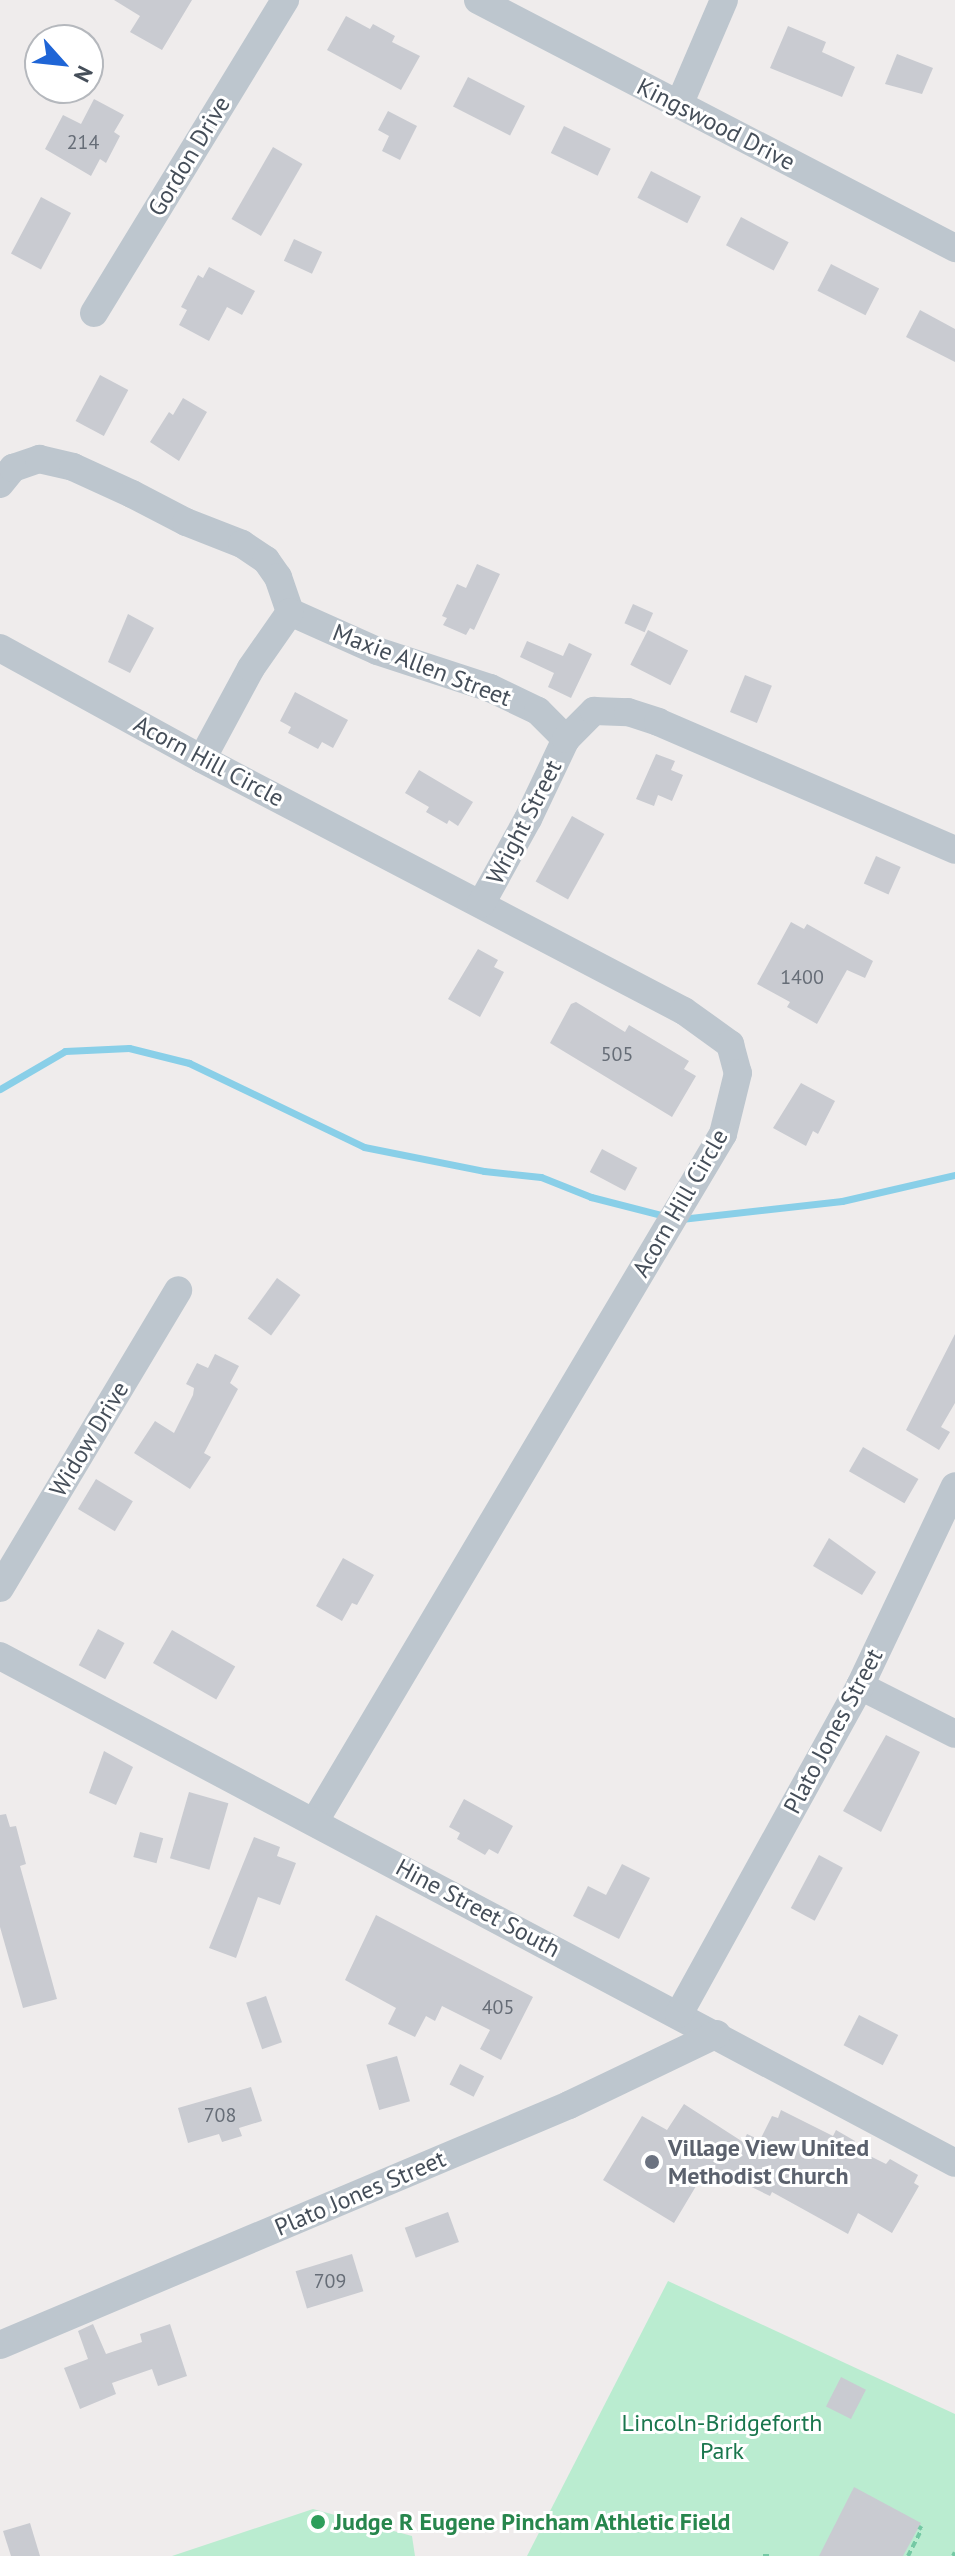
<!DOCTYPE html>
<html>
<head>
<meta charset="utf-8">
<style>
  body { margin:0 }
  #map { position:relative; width:955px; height:2556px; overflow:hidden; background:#efecec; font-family:"PT Sans",sans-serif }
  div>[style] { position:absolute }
  .green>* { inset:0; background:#baecd0 }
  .stream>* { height:7px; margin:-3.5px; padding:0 3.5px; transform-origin:3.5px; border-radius:3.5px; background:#89cfe8 }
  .building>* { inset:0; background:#c9cbd1; transform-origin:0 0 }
  .path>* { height:4px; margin-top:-2px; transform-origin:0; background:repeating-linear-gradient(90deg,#74c9a4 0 6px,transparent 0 10px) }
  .minor>* { height:28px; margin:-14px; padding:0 14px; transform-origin:14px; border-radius:14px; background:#bdc6ce }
  .dots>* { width:22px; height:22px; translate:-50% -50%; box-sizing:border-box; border:4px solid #fff; border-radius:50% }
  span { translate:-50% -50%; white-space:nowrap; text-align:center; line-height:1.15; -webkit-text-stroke:6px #fff; paint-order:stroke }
  .number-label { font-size:20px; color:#666d77 }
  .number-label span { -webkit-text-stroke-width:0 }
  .street-label { font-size:24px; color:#454e59 }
  .worship-label { font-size:24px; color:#5b616d; font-weight:700 }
  .left { translate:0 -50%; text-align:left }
  .park-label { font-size:24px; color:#19764d }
  .leisure-label { font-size:24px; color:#27864d; font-weight:700 }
  .north { position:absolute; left:24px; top:24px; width:80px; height:80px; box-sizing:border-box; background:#fff; border:2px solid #b5b8bd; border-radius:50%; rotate:117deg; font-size:22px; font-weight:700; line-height:32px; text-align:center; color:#454e59 }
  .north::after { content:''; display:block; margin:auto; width:28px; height:36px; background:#1f65d6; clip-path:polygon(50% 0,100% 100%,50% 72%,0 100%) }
</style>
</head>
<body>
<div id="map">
  <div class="green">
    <div style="clip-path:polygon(668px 2281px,955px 2414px,955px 2556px,527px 2556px)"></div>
    <div style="clip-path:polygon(313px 2509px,412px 2536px,415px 2556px,172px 2556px)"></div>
  </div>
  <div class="stream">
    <div style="left:0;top:1089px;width:75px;rotate:-30.3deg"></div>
    <div style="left:65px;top:1051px;width:64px;rotate:-2.7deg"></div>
    <div style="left:129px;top:1048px;width:62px;rotate:14deg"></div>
    <div style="left:189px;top:1063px;width:194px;rotate:25.6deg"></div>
    <div style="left:364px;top:1147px;width:122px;rotate:11.3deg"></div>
    <div style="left:484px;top:1171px;width:57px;rotate:6deg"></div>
    <div style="left:541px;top:1177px;width:54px;rotate:21.8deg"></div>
    <div style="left:591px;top:1197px;width:76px;rotate:14.4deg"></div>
    <div style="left:681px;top:1219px;width:162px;rotate:-6.4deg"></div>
    <div style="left:842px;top:1201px;width:116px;rotate:-13deg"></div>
  </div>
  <div class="building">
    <div style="clip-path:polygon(114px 0,192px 0,162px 50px,130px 32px,140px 16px)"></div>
    <div style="clip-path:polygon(346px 16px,370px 29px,373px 24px,395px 36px,392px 42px,420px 56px,401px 90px,327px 50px)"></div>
    <div style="clip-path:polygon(788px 26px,826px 42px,822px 52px,855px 67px,842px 97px,770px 68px)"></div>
    <div style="clip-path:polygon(897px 54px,933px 68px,922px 94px,885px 84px)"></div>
    <div style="left:468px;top:77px;width:64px;height:33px;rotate:27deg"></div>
    <div style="clip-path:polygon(94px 99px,124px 115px,114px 132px,120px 136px,106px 163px,100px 159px,91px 176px,45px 149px,63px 115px,81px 124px)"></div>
    <div style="clip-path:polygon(388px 111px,417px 126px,400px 160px,382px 151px,389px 136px,378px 130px)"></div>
    <div style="left:564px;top:126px;width:52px;height:30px;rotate:26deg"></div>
    <div style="left:273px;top:147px;width:34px;height:83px;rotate:30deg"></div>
    <div style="left:651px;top:171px;width:56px;height:30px;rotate:27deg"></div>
    <div style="left:41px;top:197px;width:34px;height:64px;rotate:28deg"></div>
    <div style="left:741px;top:217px;width:54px;height:32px;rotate:28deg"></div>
    <div style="left:294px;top:239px;width:31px;height:24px;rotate:25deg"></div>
    <div style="left:831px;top:264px;width:54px;height:30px;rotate:27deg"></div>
    <div style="clip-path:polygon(209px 267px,255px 291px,242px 315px,227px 307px,209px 341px,179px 325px,187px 310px,181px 307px,198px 275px,203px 278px)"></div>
    <div style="clip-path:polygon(920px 310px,955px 329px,955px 362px,906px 337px)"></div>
    <div style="left:100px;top:375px;width:32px;height:52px;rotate:28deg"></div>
    <div style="clip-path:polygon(183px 398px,207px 412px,179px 461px,150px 442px,169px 412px,173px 415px)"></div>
    <div style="clip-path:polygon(477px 564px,500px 574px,474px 630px,470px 628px,466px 635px,443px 625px,447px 618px,442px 616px,457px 584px,466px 588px)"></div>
    <div style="left:633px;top:604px;width:22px;height:21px;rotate:24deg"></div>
    <div style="clip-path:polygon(128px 614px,154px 628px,130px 673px,108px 662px)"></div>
    <div style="left:648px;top:630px;width:45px;height:39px;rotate:27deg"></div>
    <div style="clip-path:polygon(527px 641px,563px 656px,569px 643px,592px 654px,571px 698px,548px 687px,554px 673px,520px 657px)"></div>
    <div style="left:745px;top:675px;width:29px;height:40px;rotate:22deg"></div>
    <div style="clip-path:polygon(295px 692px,348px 720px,333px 748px,322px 742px,318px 749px,288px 733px,291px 727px,280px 721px)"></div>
    <div style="clip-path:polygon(656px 754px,675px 761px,671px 770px,683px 775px,672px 801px,658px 795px,654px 806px,636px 799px)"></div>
    <div style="clip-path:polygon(419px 770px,473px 802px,458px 826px,449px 820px,447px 824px,426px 812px,429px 807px,405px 793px)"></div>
    <div style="left:572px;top:816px;width:37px;height:75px;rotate:29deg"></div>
    <div style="left:876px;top:856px;width:27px;height:30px;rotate:24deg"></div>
    <div style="clip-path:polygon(791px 922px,804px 929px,807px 924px,873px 961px,865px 978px,847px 970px,817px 1024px,787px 1007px,790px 1002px,757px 984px)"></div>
    <div style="clip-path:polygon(478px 949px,498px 960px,494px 967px,504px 972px,480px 1017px,448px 999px)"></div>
    <div style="clip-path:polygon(576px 1002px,625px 1032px,629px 1025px,689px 1061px,684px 1069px,696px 1076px,672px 1117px,550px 1043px,571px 1004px)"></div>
    <div style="clip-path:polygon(801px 1083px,835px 1101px,818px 1134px,813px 1131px,806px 1146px,773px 1128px)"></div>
    <div style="left:602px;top:1149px;width:40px;height:26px;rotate:28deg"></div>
    <div style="left:277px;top:1278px;width:29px;height:50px;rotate:36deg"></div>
    <div style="clip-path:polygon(955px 1334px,955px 1403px,941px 1427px,950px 1432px,939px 1450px,906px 1430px)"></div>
    <div style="clip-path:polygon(215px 1354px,239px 1366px,230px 1383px,238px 1389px,204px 1453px,211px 1457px,190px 1489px,134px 1453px,155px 1421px,174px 1433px,193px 1395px,194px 1388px,186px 1384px,197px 1363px,208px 1368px)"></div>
    <div style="left:863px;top:1447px;width:64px;height:28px;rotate:30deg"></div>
    <div style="left:96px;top:1479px;width:43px;height:35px;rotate:31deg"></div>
    <div style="clip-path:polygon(829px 1538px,876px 1572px,862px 1595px,813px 1566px)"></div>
    <div style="clip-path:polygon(343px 1558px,374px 1575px,357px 1605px,352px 1603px,342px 1621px,316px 1606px)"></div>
    <div style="left:98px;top:1629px;width:30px;height:41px;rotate:28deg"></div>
    <div style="left:172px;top:1630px;width:73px;height:38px;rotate:30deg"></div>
    <div style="clip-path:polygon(886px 1735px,920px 1752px,881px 1832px,843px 1811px)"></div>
    <div style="clip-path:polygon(104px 1751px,133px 1767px,116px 1805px,89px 1793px)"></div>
    <div style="left:189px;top:1792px;width:41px;height:69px;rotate:16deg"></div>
    <div style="clip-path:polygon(464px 1799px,513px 1826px,498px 1854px,489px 1849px,485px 1855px,457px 1839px,460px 1833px,449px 1827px)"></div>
    <div style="clip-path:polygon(6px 1814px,10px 1827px,16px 1826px,26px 1864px,20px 1866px,57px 1999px,23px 2008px,0 1927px,0 1815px)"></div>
    <div style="left:140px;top:1832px;width:24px;height:26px;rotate:15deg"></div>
    <div style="clip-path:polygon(254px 1837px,280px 1847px,277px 1856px,296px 1863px,280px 1905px,258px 1897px,236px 1958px,209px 1948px)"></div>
    <div style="left:819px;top:1855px;width:27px;height:60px;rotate:28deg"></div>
    <div style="clip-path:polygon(622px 1864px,650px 1878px,619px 1939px,573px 1916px,588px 1886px,606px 1895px)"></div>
    <div style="clip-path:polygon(376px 1915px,533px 1997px,501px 2060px,480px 2049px,490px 2030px,442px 2006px,435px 2021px,426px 2016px,415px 2037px,388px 2024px,396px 2008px,345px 1980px)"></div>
    <div style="left:266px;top:1996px;width:49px;height:21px;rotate:71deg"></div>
    <div style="left:859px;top:2015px;width:44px;height:34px;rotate:27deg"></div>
    <div style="left:397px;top:2056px;width:47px;height:32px;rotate:74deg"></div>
    <div style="left:460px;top:2064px;width:27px;height:23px;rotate:27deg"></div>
    <div style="clip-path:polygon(251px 2087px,262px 2121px,239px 2128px,242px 2136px,222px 2142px,219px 2134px,188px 2143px,178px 2108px)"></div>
    <div style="clip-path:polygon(684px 2104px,743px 2142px,747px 2134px,760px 2140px,772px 2116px,778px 2118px,781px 2110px,833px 2136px,836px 2130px,855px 2141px,852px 2147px,886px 2164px,890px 2159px,918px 2175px,914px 2183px,919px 2186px,892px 2233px,858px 2213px,848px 2234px,772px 2192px,770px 2196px,708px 2166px,674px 2223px,603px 2180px,642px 2116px,667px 2130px)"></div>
    <div style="left:448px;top:2212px;width:32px;height:46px;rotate:70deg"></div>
    <div style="left:352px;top:2254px;width:39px;height:59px;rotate:73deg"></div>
    <div style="clip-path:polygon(93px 2324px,106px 2354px,142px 2342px,140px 2334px,170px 2324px,187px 2376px,158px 2386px,152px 2369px,112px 2383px,116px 2394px,80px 2409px,64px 2368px,88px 2359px,78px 2331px)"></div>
    <div style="left:841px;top:2377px;width:28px;height:33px;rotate:27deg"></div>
    <div style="clip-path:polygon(854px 2487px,921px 2523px,903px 2556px,819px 2556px)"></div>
    <div style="clip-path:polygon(30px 2523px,40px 2556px,11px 2556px,3px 2531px)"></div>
  </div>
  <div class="path">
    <div style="left:763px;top:2556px;width:9px"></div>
    <div style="left:908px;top:2556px;width:30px;rotate:-63deg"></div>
    <div style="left:922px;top:2529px;width:4px;rotate:-146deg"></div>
    <div style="left:953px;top:2556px;width:4px;rotate:-63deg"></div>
  </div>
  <div class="minor">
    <div style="left:478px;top:0;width:538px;rotate:27.47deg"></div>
    <div style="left:679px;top:105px;width:114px;rotate:-66.8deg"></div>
    <div style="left:94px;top:313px;width:367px;rotate:-58.6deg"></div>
    <div style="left:0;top:484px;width:21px;rotate:-51deg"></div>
    <div style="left:13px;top:468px;width:28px;rotate:-19deg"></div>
    <div style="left:39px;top:459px;width:35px;rotate:13deg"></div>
    <div style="left:73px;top:467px;width:65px;rotate:24.6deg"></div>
    <div style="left:132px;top:494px;width:61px;rotate:27.4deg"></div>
    <div style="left:186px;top:522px;width:60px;rotate:21.4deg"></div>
    <div style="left:242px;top:544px;width:29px;rotate:34deg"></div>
    <div style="left:266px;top:560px;width:21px;rotate:55deg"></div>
    <div style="left:278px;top:577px;width:37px;rotate:71deg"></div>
    <div style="left:290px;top:612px;width:95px;rotate:24.1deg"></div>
    <div style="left:377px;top:651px;width:119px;rotate:18.1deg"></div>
    <div style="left:490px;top:688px;width:53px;rotate:25.6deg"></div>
    <div style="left:538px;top:711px;width:40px;rotate:45deg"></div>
    <div style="left:0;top:648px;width:230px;rotate:28.8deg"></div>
    <div style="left:202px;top:759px;width:544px;rotate:27.6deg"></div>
    <div style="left:684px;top:1011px;width:57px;rotate:35.7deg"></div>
    <div style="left:730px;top:1044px;width:30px;rotate:75deg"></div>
    <div style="left:738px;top:1073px;width:63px;rotate:103.8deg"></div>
    <div style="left:723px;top:1134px;width:799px;rotate:120.71deg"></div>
    <div style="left:202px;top:759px;width:103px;rotate:-61.7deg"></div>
    <div style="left:251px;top:668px;width:68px;rotate:-55.1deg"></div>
    <div style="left:481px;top:904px;width:97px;rotate:-61.1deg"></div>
    <div style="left:528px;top:819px;width:89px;rotate:-64.6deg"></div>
    <div style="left:566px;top:739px;width:40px;rotate:-45deg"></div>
    <div style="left:594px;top:711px;width:34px;rotate:2deg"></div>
    <div style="left:628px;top:712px;width:32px;rotate:18deg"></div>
    <div style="left:658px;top:722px;width:323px;rotate:23.3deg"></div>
    <div style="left:0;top:1588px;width:347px;rotate:-59.1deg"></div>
    <div style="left:0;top:1656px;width:1081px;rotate:27.96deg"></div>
    <div style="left:860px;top:1686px;width:106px;rotate:26.8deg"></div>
    <div style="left:679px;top:2014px;width:375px;rotate:-61.1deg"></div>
    <div style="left:860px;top:1686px;width:221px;rotate:-64.6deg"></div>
    <div style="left:0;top:2345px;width:618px;rotate:-22.87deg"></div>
    <div style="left:569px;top:2105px;width:164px;rotate:-25.6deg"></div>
  </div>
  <div class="dots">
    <div style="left:652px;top:2162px;background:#6b7280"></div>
    <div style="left:318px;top:2522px;background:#2e9e5b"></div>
  </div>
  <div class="number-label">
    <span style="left:83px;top:142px">214</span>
    <span style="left:802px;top:977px">1400</span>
    <span style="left:617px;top:1054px">505</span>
    <span style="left:498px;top:2007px">405</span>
    <span style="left:220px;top:2115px">708</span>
    <span style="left:330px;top:2281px">709</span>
  </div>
  <div class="street-label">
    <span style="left:716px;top:124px;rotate:27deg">Kingswood Drive</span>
    <span style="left:189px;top:156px;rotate:-59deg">Gordon Drive</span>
    <span style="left:422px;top:665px;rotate:21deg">Maxie Allen Street</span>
    <span style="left:209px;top:761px;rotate:28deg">Acorn Hill Circle</span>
    <span style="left:524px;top:822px;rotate:-63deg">Wright Street</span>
    <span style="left:680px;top:1203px;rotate:-60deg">Acorn Hill Circle</span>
    <span style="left:89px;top:1439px;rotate:-59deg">Widow Drive</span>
    <span style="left:833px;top:1731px;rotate:-62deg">Plato Jones Street</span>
    <span style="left:478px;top:1908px;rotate:28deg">Hine Street South</span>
    <span style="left:360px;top:2193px;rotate:-23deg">Plato Jones Street</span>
  </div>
  <div class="worship-label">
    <span class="left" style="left:668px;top:2162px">Village View United<br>Methodist Church</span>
  </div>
  <div class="park-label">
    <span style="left:722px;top:2437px">Lincoln-Bridgeforth<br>Park</span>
  </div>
  <div class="leisure-label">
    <span class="left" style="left:334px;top:2522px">Judge R Eugene Pincham Athletic Field</span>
  </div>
  <div class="north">N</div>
</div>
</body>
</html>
